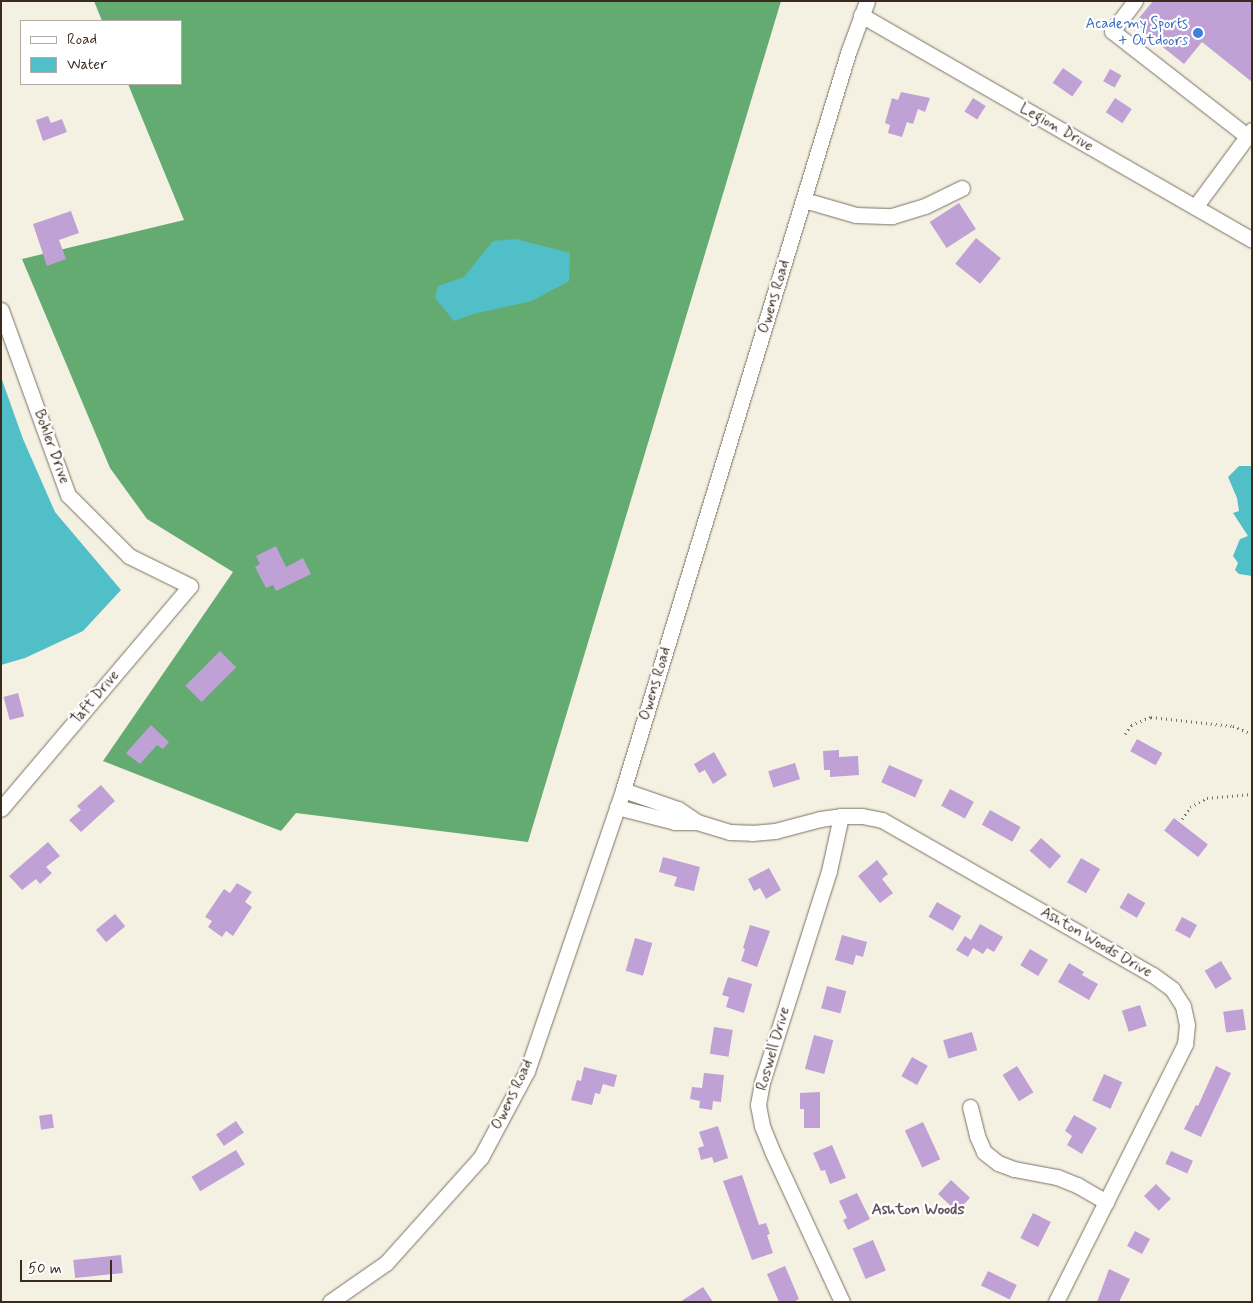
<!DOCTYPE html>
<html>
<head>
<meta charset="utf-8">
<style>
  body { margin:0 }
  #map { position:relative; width:1253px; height:1303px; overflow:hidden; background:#f5f1e2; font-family:Mynerve,sans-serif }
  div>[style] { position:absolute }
  .forest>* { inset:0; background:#64ab72 }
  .water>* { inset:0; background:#51bfc7 }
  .building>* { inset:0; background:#bfa1d6; transform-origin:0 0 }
  .path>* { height:2.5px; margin-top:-1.25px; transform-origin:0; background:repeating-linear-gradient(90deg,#7c7063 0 1px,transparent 0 5px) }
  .roads { filter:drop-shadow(0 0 1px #7c7063) drop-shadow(0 0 1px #7c7063) }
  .minor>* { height:15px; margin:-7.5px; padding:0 7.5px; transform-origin:7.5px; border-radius:7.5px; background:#fff }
  .dots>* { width:14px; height:14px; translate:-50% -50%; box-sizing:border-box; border:2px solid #fff; border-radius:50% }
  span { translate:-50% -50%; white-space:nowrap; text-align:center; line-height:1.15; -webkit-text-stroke:4.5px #fff; paint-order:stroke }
  .shop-label { font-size:15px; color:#366cbe }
  .right { translate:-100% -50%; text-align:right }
  .street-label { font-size:15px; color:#3b2a1e }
  .neighbourhood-label { font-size:16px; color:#69545e; font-weight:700 }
  .frame { position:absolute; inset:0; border:2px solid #3b2a1e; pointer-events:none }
  .legend { position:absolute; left:20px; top:20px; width:162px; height:65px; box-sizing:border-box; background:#fff; border:1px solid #b1aaa5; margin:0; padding:6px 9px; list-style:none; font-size:15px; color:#3b2a1e }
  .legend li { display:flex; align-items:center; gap:10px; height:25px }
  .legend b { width:25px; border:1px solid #b1aaa5 }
  .scale { position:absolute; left:20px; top:1260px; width:92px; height:22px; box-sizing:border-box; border:2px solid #3b2a1e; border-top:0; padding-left:6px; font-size:15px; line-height:18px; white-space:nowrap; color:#3b2a1e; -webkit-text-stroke:4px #fff; paint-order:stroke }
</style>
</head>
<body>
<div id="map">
  <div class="forest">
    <div style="clip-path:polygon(94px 1px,781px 1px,528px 842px,296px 813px,281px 831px,103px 761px,233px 572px,147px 519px,110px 468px,22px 259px,184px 220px,128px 84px,181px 84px,181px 21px,102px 21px)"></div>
  </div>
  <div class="water">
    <div style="clip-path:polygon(516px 239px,570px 253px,569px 281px,532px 301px,477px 313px,454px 321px,435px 298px,438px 286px,464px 277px,493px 241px)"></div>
    <div style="clip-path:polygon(1px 377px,23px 439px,55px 512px,121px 590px,83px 631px,25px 658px,1px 665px)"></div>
    <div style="clip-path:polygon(1239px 466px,1252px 466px,1252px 576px,1239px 574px,1235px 570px,1238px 563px,1233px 556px,1240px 539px,1248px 536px,1233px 513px,1239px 511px,1237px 498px,1228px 477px)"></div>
  </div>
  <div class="building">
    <div style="clip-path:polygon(1153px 1px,1252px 1px,1252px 82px,1202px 42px,1184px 64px,1134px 24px)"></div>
    <div style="left:1063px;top:68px;width:24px;height:18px;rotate:35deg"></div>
    <div style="left:1110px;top:69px;width:13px;height:14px;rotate:29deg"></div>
    <div style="clip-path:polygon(901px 92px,930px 98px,925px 112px,918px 109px,913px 124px,907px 122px,902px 137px,888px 133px,890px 125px,885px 123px,892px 98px,898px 100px)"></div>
    <div style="left:973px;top:98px;width:15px;height:16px;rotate:32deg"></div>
    <div style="left:1115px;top:98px;width:20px;height:17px;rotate:33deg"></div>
    <div style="clip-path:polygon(48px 116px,51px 123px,62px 119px,67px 132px,43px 141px,36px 120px)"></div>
    <div style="left:959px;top:203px;width:31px;height:35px;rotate:57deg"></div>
    <div style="clip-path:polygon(71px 211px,79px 233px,59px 240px,66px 259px,47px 266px,33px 224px)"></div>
    <div style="left:976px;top:238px;width:32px;height:33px;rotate:39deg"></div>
    <div style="clip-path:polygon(276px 546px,286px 567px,303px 558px,311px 574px,276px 591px,273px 585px,266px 588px,255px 567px,260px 564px,256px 556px)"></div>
    <div style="left:220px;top:651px;width:23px;height:49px;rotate:45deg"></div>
    <div style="left:18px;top:693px;width:24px;height:15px;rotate:75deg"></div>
    <div style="clip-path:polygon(151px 725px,169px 742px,163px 749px,157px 745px,140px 764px,126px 753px)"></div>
    <div style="left:1137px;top:739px;width:29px;height:14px;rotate:29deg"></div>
    <div style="clip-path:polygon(839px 750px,839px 757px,858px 756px,859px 775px,830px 777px,830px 770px,824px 770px,823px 751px)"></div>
    <div style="clip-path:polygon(714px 752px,727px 775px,713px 784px,705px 770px,699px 773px,694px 764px)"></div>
    <div style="left:795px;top:763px;width:17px;height:28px;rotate:73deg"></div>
    <div style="left:889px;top:765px;width:37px;height:19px;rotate:24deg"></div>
    <div style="clip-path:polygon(101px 785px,115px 801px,81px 832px,69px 820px,81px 810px,77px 806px)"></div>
    <div style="left:950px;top:789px;width:27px;height:19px;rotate:28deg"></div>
    <div style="left:990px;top:810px;width:35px;height:17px;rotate:29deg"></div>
    <div style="left:1174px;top:818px;width:43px;height:16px;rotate:38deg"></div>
    <div style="left:1041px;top:838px;width:27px;height:17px;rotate:42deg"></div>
    <div style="clip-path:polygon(48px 842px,60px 856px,46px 867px,52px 873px,40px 884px,36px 879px,22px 890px,9px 876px)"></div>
    <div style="clip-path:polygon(663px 857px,700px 867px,694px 891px,674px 886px,677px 877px,659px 872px)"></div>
    <div style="left:1081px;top:858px;width:22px;height:28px;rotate:30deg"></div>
    <div style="clip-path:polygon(877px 860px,888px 874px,882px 879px,893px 893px,880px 903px,858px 876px)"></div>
    <div style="clip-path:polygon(769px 868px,781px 890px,766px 899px,760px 888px,754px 891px,748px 879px)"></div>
    <div style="clip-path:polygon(237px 883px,252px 892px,245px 902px,252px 907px,233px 936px,226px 931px,222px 937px,208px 927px,212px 921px,205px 917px,224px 889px,230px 893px)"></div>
    <div style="left:1128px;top:893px;width:20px;height:17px;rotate:30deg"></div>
    <div style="left:937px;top:902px;width:28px;height:17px;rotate:30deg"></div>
    <div style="left:115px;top:914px;width:16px;height:25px;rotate:50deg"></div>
    <div style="left:1182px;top:917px;width:17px;height:15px;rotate:28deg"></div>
    <div style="clip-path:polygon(980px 924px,1003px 937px,994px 952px,987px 948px,983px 954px,973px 948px,968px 957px,956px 950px,965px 936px,971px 940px)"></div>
    <div style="clip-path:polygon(750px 925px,770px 931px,757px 967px,741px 961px,745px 949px,743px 948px)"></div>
    <div style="clip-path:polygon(842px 935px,867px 942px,863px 957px,856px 955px,853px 965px,835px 960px)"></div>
    <div style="left:635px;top:938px;width:18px;height:34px;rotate:16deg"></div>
    <div style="left:1030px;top:949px;width:21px;height:19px;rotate:31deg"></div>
    <div style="left:1221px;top:961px;width:21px;height:19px;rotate:59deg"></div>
    <div style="clip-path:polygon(1069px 963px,1084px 972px,1082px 975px,1098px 984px,1089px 1000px,1058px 982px)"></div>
    <div style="clip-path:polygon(728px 977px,752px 984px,744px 1013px,726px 1007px,729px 997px,722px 995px)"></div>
    <div style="left:827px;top:986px;width:20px;height:23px;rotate:15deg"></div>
    <div style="left:1140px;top:1005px;width:22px;height:19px;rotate:72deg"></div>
    <div style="left:1243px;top:1009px;width:21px;height:20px;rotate:82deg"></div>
    <div style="left:714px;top:1027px;width:19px;height:27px;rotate:9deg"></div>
    <div style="left:972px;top:1032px;width:19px;height:30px;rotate:74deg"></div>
    <div style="left:814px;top:1035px;width:20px;height:35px;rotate:15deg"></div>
    <div style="left:912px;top:1057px;width:18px;height:22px;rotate:29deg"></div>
    <div style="left:1017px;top:1066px;width:31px;height:17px;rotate:58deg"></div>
    <div style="clip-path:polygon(1216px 1066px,1231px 1073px,1201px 1137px,1184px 1129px,1196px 1105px,1198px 1106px)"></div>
    <div style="clip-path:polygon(584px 1067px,617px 1075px,614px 1087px,603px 1084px,600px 1094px,595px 1093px,592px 1105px,571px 1100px,577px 1080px,581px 1081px)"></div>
    <div style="clip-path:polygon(704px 1073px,724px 1075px,721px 1102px,713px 1101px,712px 1110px,699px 1108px,700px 1101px,690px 1099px,692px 1087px,702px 1088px)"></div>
    <div style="left:1104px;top:1074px;width:20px;height:29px;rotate:24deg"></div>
    <div style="clip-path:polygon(820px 1092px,820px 1128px,804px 1128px,804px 1109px,800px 1109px,800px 1093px)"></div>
    <div style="left:52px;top:1114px;width:14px;height:13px;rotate:82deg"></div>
    <div style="clip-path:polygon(1074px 1115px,1097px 1128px,1082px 1154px,1067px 1145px,1072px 1136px,1065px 1131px)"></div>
    <div style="left:236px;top:1121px;width:14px;height:24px;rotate:56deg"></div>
    <div style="left:923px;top:1122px;width:41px;height:20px;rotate:65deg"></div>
    <div style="clip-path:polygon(718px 1126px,728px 1158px,714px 1163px,712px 1157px,701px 1160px,698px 1148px,704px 1146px,699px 1132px)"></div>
    <div style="clip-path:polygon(832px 1145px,846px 1178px,830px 1184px,825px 1170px,821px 1171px,813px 1153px)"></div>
    <div style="left:236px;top:1150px;width:17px;height:52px;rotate:59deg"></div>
    <div style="left:1171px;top:1151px;width:24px;height:14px;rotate:24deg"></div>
    <div style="clip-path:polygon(742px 1175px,759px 1225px,766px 1223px,770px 1234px,767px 1235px,773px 1253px,752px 1260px,723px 1181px)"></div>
    <div style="left:951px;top:1180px;width:26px;height:19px;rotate:43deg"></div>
    <div style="left:1156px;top:1184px;width:21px;height:17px;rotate:45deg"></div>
    <div style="clip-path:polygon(857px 1193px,870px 1219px,848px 1230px,843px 1220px,847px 1218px,839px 1201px)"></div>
    <div style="left:1033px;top:1213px;width:20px;height:28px;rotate:27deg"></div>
    <div style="left:1135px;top:1231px;width:17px;height:17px;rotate:28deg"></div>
    <div style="left:873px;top:1240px;width:33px;height:22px;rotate:67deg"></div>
    <div style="left:121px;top:1255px;width:18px;height:48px;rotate:84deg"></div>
    <div style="clip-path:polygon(785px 1266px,799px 1299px,793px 1302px,779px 1302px,767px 1274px)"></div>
    <div style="clip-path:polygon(1109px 1269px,1130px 1279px,1119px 1302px,1097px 1302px)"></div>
    <div style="left:988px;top:1271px;width:32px;height:16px;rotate:26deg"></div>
    <div style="clip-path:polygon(703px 1287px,713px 1302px,680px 1302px)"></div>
  </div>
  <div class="path">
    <div style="left:1125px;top:734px;width:11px;rotate:-56deg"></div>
    <div style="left:1131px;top:725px;width:22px;rotate:-22deg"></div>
    <div style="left:1151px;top:717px;width:82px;rotate:6.3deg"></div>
    <div style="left:1233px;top:726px;width:21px;rotate:23deg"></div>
    <div style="left:1182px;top:819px;width:14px;rotate:-56deg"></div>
    <div style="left:1190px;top:807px;width:19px;rotate:-28deg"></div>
    <div style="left:1207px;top:798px;width:45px;rotate:-5.1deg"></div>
  </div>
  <div class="roads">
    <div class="minor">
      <div style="left:1135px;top:1px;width:38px;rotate:127deg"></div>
      <div style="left:1112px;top:31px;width:171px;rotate:37.9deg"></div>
      <div style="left:861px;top:15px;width:451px;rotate:29.9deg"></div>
      <div style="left:804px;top:200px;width:54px;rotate:16.1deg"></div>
      <div style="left:856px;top:215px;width:36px;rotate:2deg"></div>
      <div style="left:892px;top:216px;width:34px;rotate:-17deg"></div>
      <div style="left:925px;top:206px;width:41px;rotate:-25.9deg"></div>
      <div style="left:1195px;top:207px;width:96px;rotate:-53.5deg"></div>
      <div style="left:1px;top:310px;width:197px;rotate:70.1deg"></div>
      <div style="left:68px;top:495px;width:86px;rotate:45deg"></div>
      <div style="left:129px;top:556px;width:68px;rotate:26.2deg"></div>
      <div style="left:190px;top:586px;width:292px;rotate:130.3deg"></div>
      <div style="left:623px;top:790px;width:58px;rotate:19.1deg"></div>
      <div style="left:678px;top:809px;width:23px;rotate:34deg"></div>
      <div style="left:617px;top:807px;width:60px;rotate:14.5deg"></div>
      <div style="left:675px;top:822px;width:22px"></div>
      <div style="left:697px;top:822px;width:34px;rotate:17deg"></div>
      <div style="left:729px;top:832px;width:23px;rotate:2deg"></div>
      <div style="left:752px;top:833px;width:23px;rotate:-5deg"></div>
      <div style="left:775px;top:831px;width:47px;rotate:-14.9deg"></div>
      <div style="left:820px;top:819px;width:21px;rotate:-8deg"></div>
      <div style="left:841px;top:816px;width:21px"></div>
      <div style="left:862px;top:816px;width:20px;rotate:11deg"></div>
      <div style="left:882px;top:820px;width:312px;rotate:29.8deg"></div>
      <div style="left:1153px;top:975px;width:24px;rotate:36deg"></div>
      <div style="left:1172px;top:989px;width:20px;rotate:57deg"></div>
      <div style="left:1183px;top:1006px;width:19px;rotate:78deg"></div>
      <div style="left:1187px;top:1025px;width:19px;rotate:96deg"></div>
      <div style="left:1185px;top:1044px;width:288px;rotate:116.6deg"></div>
      <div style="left:841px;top:816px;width:56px;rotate:102.3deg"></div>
      <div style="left:829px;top:871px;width:221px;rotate:107.6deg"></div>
      <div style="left:762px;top:1082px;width:23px;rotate:100deg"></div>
      <div style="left:758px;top:1105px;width:21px;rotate:79deg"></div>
      <div style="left:762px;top:1126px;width:27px;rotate:68deg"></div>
      <div style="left:772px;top:1151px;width:166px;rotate:65.1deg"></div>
      <div style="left:970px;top:1107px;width:30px;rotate:76deg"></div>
      <div style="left:977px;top:1136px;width:17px;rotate:66deg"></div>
      <div style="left:984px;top:1152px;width:18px;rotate:38deg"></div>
      <div style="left:998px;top:1163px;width:17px;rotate:21deg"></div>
      <div style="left:1014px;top:1169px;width:44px;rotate:10.5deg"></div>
      <div style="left:1057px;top:1177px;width:22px;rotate:22deg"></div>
      <div style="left:1077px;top:1185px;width:34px;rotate:30deg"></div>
      <div style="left:330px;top:1302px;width:68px;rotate:-34.9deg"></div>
      <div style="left:386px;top:1263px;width:142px;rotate:-48.1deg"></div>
      <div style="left:481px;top:1157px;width:98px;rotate:-61.9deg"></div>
      <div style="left:527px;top:1071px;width:297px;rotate:-71.1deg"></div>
      <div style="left:623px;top:790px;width:774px;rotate:-73.02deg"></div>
      <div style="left:849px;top:50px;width:52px;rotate:-69.8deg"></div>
    </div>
  </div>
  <div class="dots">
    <div style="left:1198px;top:33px;background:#3f7fe0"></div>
  </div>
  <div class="shop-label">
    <span class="right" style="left:1188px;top:33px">Academy Sports<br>+ Outdoors</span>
  </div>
  <div class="street-label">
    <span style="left:1056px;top:128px;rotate:30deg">Legion Drive</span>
    <span style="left:775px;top:297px;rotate:-73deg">Owens Road</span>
    <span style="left:51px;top:447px;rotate:70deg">Bohler Drive</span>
    <span style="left:656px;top:684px;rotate:-73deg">Owens Road</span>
    <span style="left:96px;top:698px;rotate:-50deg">Taft Drive</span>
    <span style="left:1096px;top:943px;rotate:30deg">Ashton Woods Drive</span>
    <span style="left:774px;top:1049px;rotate:-74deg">Roswell Drive</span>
    <span style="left:513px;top:1095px;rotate:-64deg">Owens Road</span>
  </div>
  <div class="neighbourhood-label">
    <span style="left:918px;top:1210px">Ashton Woods</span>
  </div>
  <div class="frame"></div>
  <ul class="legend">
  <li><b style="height:6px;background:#fff"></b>Road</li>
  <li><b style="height:14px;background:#51bfc7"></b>Water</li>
  </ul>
  <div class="scale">50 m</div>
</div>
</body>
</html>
